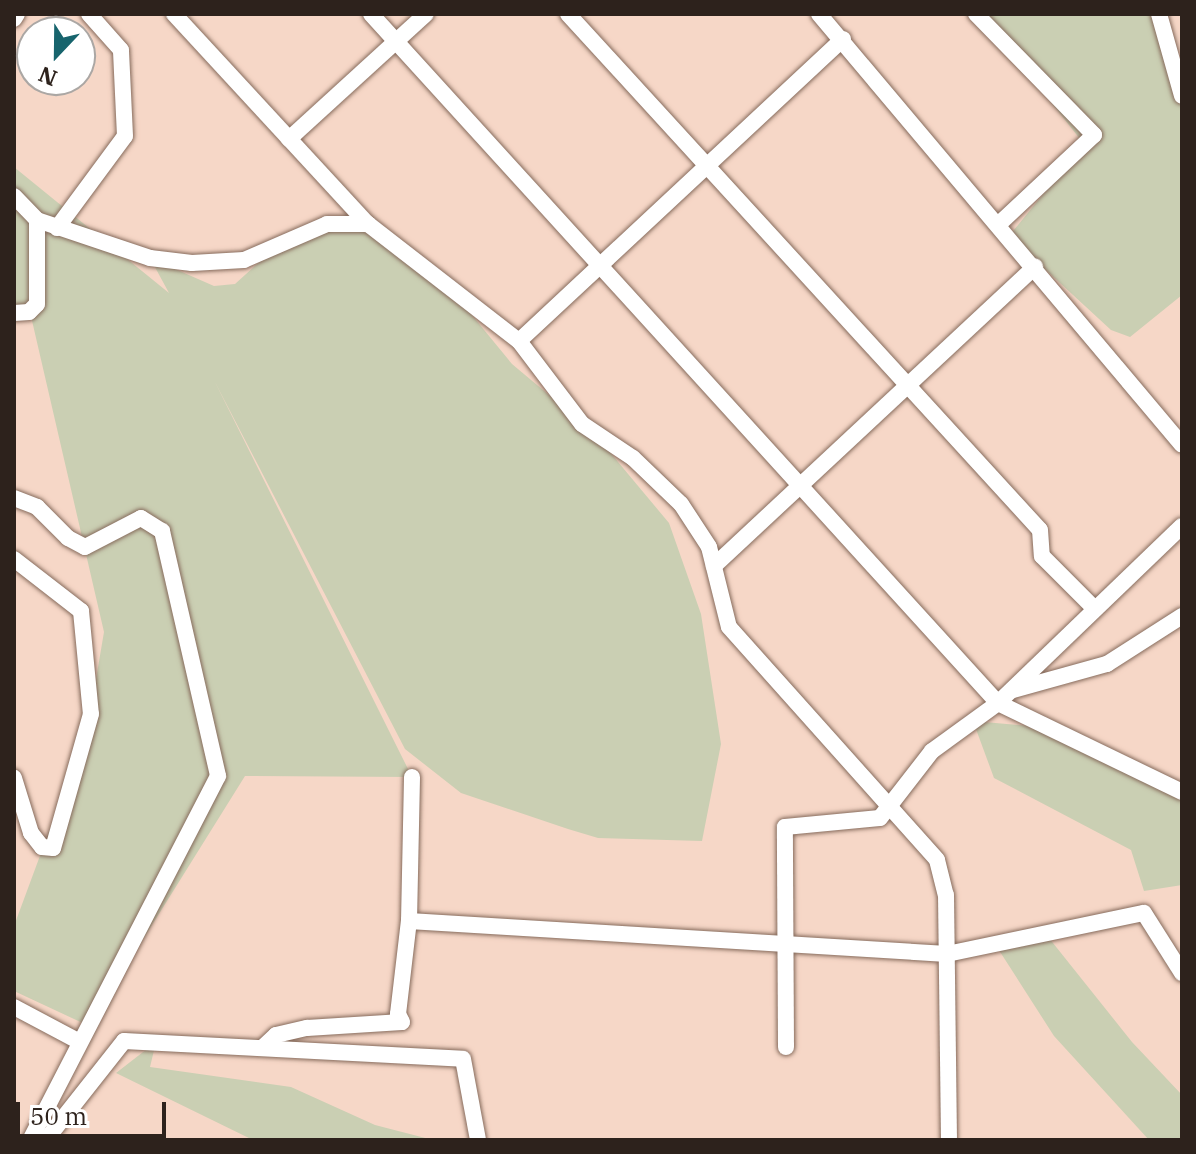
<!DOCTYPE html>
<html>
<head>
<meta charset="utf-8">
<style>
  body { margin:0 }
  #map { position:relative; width:1196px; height:1154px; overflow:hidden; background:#f6d7c7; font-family:"IBM Plex Serif",serif }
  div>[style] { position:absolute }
  .green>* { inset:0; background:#cacfb3 }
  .roads { filter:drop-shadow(0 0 2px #866b5c) drop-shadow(0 0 2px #866b5c) }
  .minor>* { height:16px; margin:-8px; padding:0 8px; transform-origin:8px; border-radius:8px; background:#fff }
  span { translate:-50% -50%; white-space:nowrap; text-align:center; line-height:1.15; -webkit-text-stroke:6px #fff; paint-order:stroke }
  .frame { position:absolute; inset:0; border:16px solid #2d221c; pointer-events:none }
  .north { position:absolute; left:16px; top:16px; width:80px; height:80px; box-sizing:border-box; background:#fff; border:2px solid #aba7a4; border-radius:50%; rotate:202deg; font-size:22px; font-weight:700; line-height:32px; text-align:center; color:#2d221c }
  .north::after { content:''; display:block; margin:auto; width:28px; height:36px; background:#17646d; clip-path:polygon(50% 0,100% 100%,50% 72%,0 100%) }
  .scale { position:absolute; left:16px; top:1102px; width:150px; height:36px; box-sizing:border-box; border:4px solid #2d221c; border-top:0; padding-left:10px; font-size:24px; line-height:28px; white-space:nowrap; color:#2d221c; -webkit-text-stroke:6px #fff; paint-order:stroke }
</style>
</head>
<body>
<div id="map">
  <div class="green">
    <div style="clip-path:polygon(981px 14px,1159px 14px,1182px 83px,1182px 295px,1130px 337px,1111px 330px,1009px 236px,1084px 144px)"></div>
    <div style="clip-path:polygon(14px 167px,169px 293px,150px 258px,214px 286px,235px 284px,277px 246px,327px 224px,382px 235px,448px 286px,512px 364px,593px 432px,669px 523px,701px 614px,721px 744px,702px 841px,598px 838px,568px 829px,461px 793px,405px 749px,215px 382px,412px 777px,245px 776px,89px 1026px,14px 991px,14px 926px,88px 726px,104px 632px,30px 312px,14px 313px)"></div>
    <div style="clip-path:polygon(973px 721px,1041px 727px,1182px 797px,1182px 885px,1144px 891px,1131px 850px,994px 778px)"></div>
    <div style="clip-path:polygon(1045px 933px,1132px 1042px,1182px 1095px,1182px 1140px,1149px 1140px,1054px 1036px,995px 944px)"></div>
    <div style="clip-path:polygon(156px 1042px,150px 1067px,291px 1087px,375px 1125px,433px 1140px,253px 1140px,116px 1073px)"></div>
  </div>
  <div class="roads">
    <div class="minor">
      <div style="left:174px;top:14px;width:286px;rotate:47.3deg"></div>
      <div style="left:368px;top:224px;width:191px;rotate:37.8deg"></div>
      <div style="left:519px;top:341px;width:104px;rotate:52.8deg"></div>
      <div style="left:582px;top:424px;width:61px;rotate:33.7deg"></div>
      <div style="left:633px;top:458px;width:66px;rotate:43.8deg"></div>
      <div style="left:681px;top:504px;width:51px;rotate:56.9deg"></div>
      <div style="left:709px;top:547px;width:82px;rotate:76deg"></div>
      <div style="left:729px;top:627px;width:312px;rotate:48.2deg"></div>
      <div style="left:937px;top:860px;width:36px;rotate:76deg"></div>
      <div style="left:946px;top:895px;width:245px;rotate:89.3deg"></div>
      <div style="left:371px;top:14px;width:932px;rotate:47.7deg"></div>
      <div style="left:998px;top:703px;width:204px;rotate:25.8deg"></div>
      <div style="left:568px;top:14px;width:699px;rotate:47.55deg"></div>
      <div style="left:1040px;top:530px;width:26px;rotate:86deg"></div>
      <div style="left:1042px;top:556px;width:75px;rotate:45deg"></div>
      <div style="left:819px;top:14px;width:563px;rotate:49.89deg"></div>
      <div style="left:976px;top:14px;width:169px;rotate:45.7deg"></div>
      <div style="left:1094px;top:135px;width:130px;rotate:136.9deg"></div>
      <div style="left:1159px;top:14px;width:85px;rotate:74.3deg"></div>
      <div style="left:14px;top:19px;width:6px;rotate:-59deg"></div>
      <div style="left:289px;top:139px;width:185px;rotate:-42.4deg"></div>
      <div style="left:14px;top:196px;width:33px;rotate:46deg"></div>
      <div style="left:37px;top:220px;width:119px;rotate:18.6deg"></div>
      <div style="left:150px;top:258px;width:42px;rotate:6.8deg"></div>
      <div style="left:192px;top:263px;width:52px;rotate:-3.3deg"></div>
      <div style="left:244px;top:260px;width:90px;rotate:-23.4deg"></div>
      <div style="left:327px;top:224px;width:41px"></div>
      <div style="left:57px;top:228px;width:114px;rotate:-53.5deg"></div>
      <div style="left:125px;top:136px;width:86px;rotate:-92.7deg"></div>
      <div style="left:121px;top:50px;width:48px;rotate:-131.6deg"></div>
      <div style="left:14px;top:313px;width:15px;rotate:-4deg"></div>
      <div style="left:29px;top:312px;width:11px;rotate:-45deg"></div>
      <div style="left:37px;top:304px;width:84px;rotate:-90deg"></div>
      <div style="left:519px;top:341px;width:443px;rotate:-43deg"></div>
      <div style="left:14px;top:498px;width:25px;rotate:21deg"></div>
      <div style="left:37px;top:507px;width:44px;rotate:45deg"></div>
      <div style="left:68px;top:538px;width:19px;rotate:28deg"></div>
      <div style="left:85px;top:547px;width:63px;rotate:-27.4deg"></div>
      <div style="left:141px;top:518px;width:25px;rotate:32deg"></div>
      <div style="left:162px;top:531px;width:251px;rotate:77.1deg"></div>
      <div style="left:218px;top:776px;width:410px;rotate:117.3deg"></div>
      <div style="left:14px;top:559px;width:85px;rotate:37.8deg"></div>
      <div style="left:81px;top:611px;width:103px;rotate:84.5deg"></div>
      <div style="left:91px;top:714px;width:139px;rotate:105.8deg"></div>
      <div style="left:53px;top:848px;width:11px;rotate:-175deg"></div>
      <div style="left:42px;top:847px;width:18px;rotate:-128deg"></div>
      <div style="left:31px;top:833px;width:58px;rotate:-107.2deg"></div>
      <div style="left:714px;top:566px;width:439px;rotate:-43deg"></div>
      <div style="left:1013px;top:690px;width:98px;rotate:-15.5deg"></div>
      <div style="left:1107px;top:664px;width:89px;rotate:-32.6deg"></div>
      <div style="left:409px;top:921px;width:539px;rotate:3.51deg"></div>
      <div style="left:947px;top:954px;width:201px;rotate:-11.8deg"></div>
      <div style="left:1144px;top:913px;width:71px;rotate:57.7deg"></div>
      <div style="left:14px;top:1007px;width:72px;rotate:28deg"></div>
      <div style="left:786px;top:1047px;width:220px;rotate:-90.3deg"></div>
      <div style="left:785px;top:827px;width:95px;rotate:-5.4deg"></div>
      <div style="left:880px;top:818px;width:85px;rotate:-52.2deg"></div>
      <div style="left:932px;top:751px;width:82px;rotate:-36deg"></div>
      <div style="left:998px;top:703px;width:255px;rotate:-43.9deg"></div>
      <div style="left:262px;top:1048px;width:19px;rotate:-43deg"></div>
      <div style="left:276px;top:1035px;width:32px;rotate:-13deg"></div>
      <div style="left:307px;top:1028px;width:95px;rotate:-3.6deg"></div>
      <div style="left:402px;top:1022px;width:9px;rotate:-117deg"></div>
      <div style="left:398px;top:1014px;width:94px;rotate:-83.3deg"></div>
      <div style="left:409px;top:921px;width:144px;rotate:-88.8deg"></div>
      <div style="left:49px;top:1136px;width:121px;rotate:-51.7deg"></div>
      <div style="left:124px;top:1041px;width:339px;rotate:3deg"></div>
      <div style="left:463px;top:1059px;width:82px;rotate:79.5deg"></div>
    </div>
  </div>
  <div class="frame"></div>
  <div class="north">N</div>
  <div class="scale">50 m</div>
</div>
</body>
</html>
